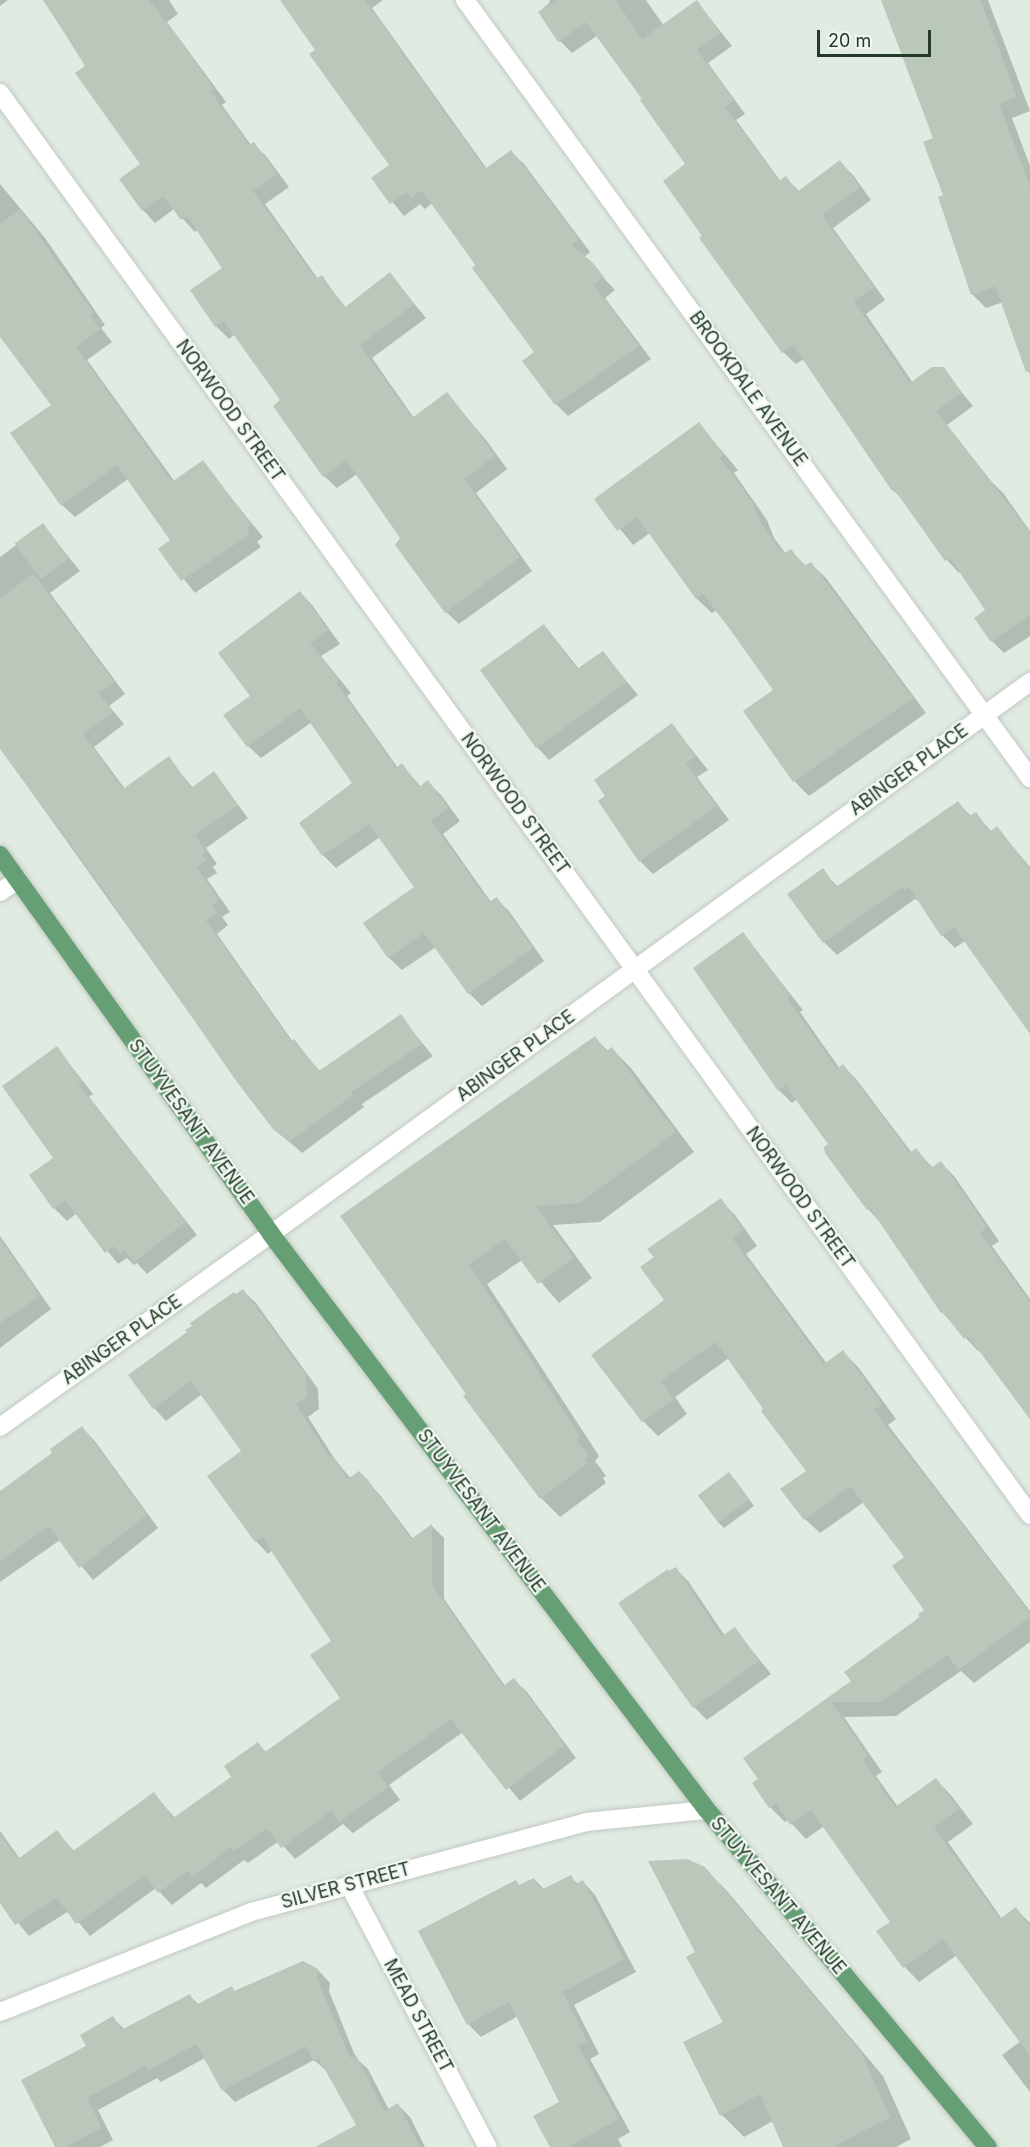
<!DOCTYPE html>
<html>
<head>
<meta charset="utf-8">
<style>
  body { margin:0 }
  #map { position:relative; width:1030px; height:2147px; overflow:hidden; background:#e0ebe1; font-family:Inter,sans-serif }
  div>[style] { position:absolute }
  .shadow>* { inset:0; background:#0003 }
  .building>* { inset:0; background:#b9c8ba; transform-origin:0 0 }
  .roads { filter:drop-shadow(0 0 2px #c1c8c3) drop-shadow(0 0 2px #c1c8c3) }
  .minor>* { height:18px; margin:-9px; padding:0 9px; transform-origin:9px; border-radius:9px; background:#fff }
  .major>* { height:18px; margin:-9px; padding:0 9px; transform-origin:9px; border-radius:9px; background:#669f74 }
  span { translate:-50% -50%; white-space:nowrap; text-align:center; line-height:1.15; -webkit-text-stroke:4.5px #f1f7f1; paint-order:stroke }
  .street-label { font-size:18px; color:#223a27 }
  .scale { position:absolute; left:817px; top:30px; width:114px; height:27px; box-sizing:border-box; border:3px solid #223a27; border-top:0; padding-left:8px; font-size:18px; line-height:21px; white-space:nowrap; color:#223a27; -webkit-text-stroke:4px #f1f7f1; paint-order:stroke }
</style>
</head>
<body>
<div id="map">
  <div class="shadow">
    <div style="clip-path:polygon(0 0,8px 0,0 6px)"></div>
    <div style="clip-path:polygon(43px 0,169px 0,178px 14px,167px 22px,226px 102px,222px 105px,251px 145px,253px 144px,266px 156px,289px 187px,265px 204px,318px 279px,322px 277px,346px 308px,390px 274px,426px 318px,372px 358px,414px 418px,447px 394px,486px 440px,507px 469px,476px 493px,532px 571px,459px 624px,446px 612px,402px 538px,357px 474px,337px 488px,324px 476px,282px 401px,235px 334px,229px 339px,216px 326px,192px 291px,224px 268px,198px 229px,195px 232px,174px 209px,155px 223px,143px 210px,142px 164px,87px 67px)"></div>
    <div style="clip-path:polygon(281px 0,383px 0,372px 8px,487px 169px,511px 152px,524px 164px,590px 252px,584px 257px,615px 290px,605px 298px,651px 359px,568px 416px,556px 404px,536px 352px,432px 203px,425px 209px,420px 204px,404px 216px,373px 178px,391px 166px,318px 50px)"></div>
    <div style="clip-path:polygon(549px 0,646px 0,664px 26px,697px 2px,732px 46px,708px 63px,745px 114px,736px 120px,781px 182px,786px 178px,800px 192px,840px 162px,853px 175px,871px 200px,833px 228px,885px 300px,866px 314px,913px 383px,943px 369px,973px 406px,947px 425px,991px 481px,1003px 493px,1030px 531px,1030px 636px,1004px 653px,992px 641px,987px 610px,961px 571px,959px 573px,947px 560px,905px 502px,893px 490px,804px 359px,796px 364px,783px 352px,704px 236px,687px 165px,644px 99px,598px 35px,572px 53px,560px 41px,539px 12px,550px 2px)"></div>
    <div style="clip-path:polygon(883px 0,988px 0,1030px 111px,1012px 118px,1030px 166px,1030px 375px,1003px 302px,986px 308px,972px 294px,945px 196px,935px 139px)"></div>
    <div style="clip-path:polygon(0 184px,45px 238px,105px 325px,101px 328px,112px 342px,87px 360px,175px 482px,202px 462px,263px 537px,257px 542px,261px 547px,195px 593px,160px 549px,173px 540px,128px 479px,75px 517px,62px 505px,53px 405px,0 334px)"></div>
    <div style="clip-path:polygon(699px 424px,738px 470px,734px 473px,767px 520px,774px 538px,786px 554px,791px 551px,807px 567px,811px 564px,826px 578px,926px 713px,809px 796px,794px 781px,775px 691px,717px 610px,712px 613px,697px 599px,650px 533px,633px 545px,596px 499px)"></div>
    <div style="clip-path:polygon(43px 525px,80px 571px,50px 593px,125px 694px,109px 706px,124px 724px,94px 747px,125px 789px,168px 758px,193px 788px,214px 773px,248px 818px,206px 848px,217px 864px,213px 867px,217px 873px,207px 879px,230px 912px,222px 917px,228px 925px,217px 934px,293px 1042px,321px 1072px,400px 1016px,433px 1056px,362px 1104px,364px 1107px,302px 1153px,274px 1128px,238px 1081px,0 748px,0 557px)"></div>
    <div style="clip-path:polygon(300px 592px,312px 605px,340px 644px,321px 656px,351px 693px,347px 696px,398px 768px,402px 765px,421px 787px,428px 782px,441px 795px,460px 821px,443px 834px,491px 902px,496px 899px,509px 911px,544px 961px,482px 1006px,469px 993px,436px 947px,402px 970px,389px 958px,366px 923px,416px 887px,380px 837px,336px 868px,323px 855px,301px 823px,355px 784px,312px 722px,261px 758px,248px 746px,252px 697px)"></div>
    <div style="clip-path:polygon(544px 625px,579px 669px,603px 653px,638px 695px,549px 760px,537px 747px)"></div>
    <div style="clip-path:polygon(672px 725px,708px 770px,697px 777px,729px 820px,653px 874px,640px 861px,600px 801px)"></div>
    <div style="clip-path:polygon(958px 803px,971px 816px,976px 814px,992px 832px,997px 828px,1030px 867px,1030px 1030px,966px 940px,955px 948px,942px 935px,920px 901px,915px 899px,837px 955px,824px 942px,822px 870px,838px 887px)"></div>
    <div style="clip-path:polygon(743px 934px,803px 1010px,800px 1012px,840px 1069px,843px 1066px,856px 1079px,912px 1153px,916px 1150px,933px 1168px,941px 1163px,954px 1176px,999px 1241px,992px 1246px,1030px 1299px,1030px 1419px,980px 1350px,978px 1351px,942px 1312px,881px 1223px,868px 1209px,830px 1144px,797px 1099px,792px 1103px,779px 1090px)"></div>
    <div style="clip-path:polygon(595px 1038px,608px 1051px,612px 1049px,631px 1068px,694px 1152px,600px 1222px,553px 1225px,592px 1278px,559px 1303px,522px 1260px,487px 1284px,599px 1456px,595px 1461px,606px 1476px,603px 1478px,606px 1483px,560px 1517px,541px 1498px,342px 1216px)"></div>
    <div style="clip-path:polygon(57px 1048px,93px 1094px,89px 1097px,197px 1235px,147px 1274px,137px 1263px,134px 1265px,127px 1258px,118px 1264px,77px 1213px,67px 1221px,54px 1208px)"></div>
    <div style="clip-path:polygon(720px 1200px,735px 1215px,757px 1246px,746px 1254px,827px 1364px,843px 1352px,858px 1367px,896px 1419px,888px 1425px,1030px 1611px,1030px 1642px,974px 1683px,961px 1671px,896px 1716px,844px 1717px,882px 1772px,876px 1776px,898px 1807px,936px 1780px,950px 1794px,973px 1824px,948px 1842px,1002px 1919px,1016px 1909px,1030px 1923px,1030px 2092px,1002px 2055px,1021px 2041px,957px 1955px,919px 1982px,905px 1967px,892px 1923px,824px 1826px,806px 1839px,788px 1820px,785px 1822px,770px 1807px,760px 1779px,745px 1758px,854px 1682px,926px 1610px,906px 1558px,864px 1502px,820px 1533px,805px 1519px,808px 1471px,729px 1358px,675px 1397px,687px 1414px,658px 1436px,643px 1421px,666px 1301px)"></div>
    <div style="clip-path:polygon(0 1236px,51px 1309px,0 1348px)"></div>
    <div style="clip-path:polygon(243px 1291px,256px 1303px,318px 1389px,319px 1409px,308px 1417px,334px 1458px,351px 1479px,359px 1473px,380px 1495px,413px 1539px,432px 1526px,444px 1538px,444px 1599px,505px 1686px,514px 1680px,527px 1692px,576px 1758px,520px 1801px,463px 1732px,389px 1785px,400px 1800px,353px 1833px,343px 1824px,295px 1859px,279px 1841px,248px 1863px,244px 1860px,206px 1888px,201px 1883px,172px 1905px,156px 1888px,90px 1936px,69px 1911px,29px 1936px,0 1901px,0 1831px,20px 1859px,57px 1832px,75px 1852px,154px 1794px,175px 1818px,234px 1777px,258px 1744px,267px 1753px,342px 1698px,333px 1641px,273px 1550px,268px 1554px,256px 1541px,243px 1452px,202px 1394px,166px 1421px,154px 1408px,236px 1296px)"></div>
    <div style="clip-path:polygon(82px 1428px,94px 1440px,158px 1528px,93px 1580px,60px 1540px,0 1582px,0 1493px,54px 1453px)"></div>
    <div style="clip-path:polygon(735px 1480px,754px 1506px,724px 1528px,718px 1522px)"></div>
    <div style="clip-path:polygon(675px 1568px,688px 1581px,725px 1636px,735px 1629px,771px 1674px,707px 1720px,694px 1707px,620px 1604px)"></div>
    <div style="clip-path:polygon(704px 1868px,727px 1891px,883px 2076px,911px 2139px,896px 2147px,784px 2147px,773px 2121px,744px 2137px,722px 2115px,725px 2022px,697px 1952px)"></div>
    <div style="clip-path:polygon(571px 1877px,578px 1884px,583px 1882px,595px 1895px,636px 1972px,574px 2005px,599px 2054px,590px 2059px,630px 2132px,618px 2139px,622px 2147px,552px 2147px,561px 2103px,518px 2016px,481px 2037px,468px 2024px,520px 1886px,534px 1879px,545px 1890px)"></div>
    <div style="clip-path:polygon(318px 1970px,330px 1983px,329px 1991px,356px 2058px,368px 2069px,389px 2110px,398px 2105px,410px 2117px,425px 2147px,331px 2147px,358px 2126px,328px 2072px,314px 2060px,235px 2102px,223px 2090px,205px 2058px,161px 2082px,157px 2078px,98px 2110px,113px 2140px,100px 2147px,57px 2147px,88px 2047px,113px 2018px,125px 2030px,190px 1996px,199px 2005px,232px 1988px,235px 1992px)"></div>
  </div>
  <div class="building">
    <div style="clip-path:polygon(44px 0,149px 0,187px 49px,214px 89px,211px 92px,249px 145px,254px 142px,277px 174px,253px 191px,316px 279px,322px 275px,344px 308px,390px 272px,414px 304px,360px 345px,412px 418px,447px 392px,473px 425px,495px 456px,464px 479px,520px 557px,445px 613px,395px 545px,400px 538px,346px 460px,323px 477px,273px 406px,280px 400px,224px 321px,215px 327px,190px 290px,222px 268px,187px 216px,181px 220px,163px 196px,142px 211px,119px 179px,140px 164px,75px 73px,85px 66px)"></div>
    <div style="clip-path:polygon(280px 0,365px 0,485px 169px,511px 150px,579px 239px,571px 245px,593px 263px,604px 277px,594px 285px,639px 346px,555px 405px,522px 361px,534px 352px,472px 268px,476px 265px,421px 190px,411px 198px,407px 192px,390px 204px,371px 178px,389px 165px,309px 54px,315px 50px)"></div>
    <div style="clip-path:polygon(556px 0,618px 0,616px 1px,642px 39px,697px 0,720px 33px,697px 50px,734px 100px,725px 107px,779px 181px,786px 176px,797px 192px,840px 160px,860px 187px,822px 215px,874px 287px,854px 301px,910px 383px,932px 367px,944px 367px,962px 393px,936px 411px,1030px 532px,1030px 615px,991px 642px,974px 618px,985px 610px,950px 558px,945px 561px,894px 489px,892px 491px,793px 345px,782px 353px,699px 238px,702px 236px,663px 181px,685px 164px,640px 100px,642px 99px,586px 22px,558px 42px,538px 12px)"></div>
    <div style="clip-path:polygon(881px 0,980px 0,994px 35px,1017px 97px,999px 104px,1030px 186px,1030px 371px,1026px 372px,995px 286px,971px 295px,938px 197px,943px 195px,923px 142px,933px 138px)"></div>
    <div style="clip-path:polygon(20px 209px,93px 312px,90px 315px,100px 329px,76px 347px,172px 482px,203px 460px,251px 524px,246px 528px,250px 534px,181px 581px,158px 549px,170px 540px,117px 465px,61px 506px,10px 433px,51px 405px,0 337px,0 224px)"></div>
    <div style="clip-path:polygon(699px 422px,724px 455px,720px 458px,753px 503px,760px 522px,783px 554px,791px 549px,804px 566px,811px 562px,913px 698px,793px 782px,743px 711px,773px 690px,729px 628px,703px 594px,696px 599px,637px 517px,617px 531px,594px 499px)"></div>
    <div style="left:43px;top:523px;width:44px;height:35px;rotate:54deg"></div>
    <div style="clip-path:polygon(33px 573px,114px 682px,99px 693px,113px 712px,83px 734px,123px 789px,169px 756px,191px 788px,214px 771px,238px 805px,195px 835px,206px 852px,202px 854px,206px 860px,197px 867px,219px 900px,212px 905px,217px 913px,206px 921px,291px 1041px,294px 1039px,319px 1071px,401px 1014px,422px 1044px,351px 1092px,353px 1095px,289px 1142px,273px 1129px,237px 1082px,93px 875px,0 749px,0 599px)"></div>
    <div style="clip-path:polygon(300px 591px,328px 630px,310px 643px,340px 680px,336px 683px,396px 768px,402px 763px,419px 787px,428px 780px,448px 808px,431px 821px,489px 902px,497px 897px,533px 948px,468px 994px,424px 933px,388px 958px,363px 923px,414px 887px,369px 824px,322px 856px,299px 823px,352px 783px,300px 708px,247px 747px,223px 715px,250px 696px,218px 653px)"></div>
    <div style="clip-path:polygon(544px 624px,577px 669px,603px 651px,627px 682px,536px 748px,480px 670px)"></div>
    <div style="clip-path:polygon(672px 723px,696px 756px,686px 764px,717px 806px,639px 862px,598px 801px,605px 796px,594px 780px)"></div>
    <div style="clip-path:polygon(958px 801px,969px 816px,976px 812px,990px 832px,997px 826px,1030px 869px,1030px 1034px,954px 927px,941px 936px,909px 887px,904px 890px,902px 887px,823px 943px,787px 894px,823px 868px,836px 887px)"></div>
    <div style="clip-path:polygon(743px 932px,791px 996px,788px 999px,837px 1069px,843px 1064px,910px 1153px,916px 1148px,931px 1168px,941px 1161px,987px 1227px,980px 1233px,1030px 1302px,1030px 1419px,968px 1336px,964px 1339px,943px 1312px,941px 1313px,870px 1208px,867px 1210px,825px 1153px,824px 1147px,828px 1144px,785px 1085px,778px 1091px,693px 968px)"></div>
    <div style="clip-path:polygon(595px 1036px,606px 1051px,612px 1047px,651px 1102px,653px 1101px,676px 1132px,580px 1203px,536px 1206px,574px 1258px,538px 1284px,505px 1239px,469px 1264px,580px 1436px,577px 1441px,589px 1456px,585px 1459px,588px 1463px,540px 1499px,463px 1396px,466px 1394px,340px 1216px)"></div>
    <div style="clip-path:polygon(57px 1046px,82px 1081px,78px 1084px,186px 1222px,134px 1262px,124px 1250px,120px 1254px,114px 1246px,105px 1253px,65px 1200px,53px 1209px,29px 1175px,53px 1158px,2px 1086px)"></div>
    <div style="clip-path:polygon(721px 1198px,743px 1230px,732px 1238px,824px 1364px,843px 1350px,882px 1404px,874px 1410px,1030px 1613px,1030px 1617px,958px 1670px,948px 1655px,880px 1702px,831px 1702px,868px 1756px,863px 1760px,895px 1807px,936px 1778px,959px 1809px,934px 1827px,1000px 1919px,1016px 1907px,1030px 1927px,1030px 2056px,943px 1939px,903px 1968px,876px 1931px,890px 1922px,811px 1810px,790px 1825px,776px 1804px,769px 1808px,752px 1783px,758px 1779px,743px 1758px,851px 1681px,844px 1672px,920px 1617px,918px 1614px,924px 1610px,892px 1566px,904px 1557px,850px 1486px,804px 1520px,780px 1489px,806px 1471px,761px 1411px,763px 1409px,716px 1342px,661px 1381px,674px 1399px,642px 1422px,591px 1355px,664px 1300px,640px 1267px,654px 1257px,647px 1249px)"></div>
    <div style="clip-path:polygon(0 1239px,40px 1296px,0 1323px)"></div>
    <div style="clip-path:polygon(243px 1289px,306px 1375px,307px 1396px,296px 1404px,329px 1457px,332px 1455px,348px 1479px,359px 1471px,368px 1480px,411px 1539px,432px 1524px,432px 1585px,503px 1686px,514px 1678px,565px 1745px,506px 1790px,451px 1719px,378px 1772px,388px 1787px,339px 1822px,331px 1811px,281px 1848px,267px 1828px,234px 1851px,231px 1847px,192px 1877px,188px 1871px,158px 1893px,145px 1875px,76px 1924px,57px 1898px,15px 1925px,0 1903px,0 1834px,18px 1859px,57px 1830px,73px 1851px,154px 1792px,173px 1818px,231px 1777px,224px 1766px,258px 1742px,265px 1752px,340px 1698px,310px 1655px,331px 1641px,262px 1537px,255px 1542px,207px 1476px,241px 1451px,191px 1381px,153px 1409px,128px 1375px,187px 1332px,185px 1330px,192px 1326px,190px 1323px,234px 1292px,236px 1294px)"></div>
    <div style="clip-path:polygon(82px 1426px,147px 1515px,79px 1568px,49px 1526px,0 1561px,0 1491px,52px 1453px,50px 1449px)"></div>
    <div style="left:729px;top:1472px;width:34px;height:39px;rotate:53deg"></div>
    <div style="clip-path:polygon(676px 1567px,722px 1636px,735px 1627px,759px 1661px,693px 1708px,618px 1603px,668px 1569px,669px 1571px)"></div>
    <div style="clip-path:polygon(687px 1859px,705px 1867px,861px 2052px,890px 2117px,833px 2147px,783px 2147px,760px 2094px,720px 2116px,683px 2042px,723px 2022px,686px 1957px,695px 1952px,648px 1861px)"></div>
    <div style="clip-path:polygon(571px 1875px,576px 1884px,583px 1880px,624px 1959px,563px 1992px,587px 2041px,578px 2046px,619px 2119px,568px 2147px,550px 2147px,533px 2116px,559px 2102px,509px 2002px,467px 2025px,418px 1931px,516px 1880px,519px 1885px,534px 1878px,541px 1890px)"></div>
    <div style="clip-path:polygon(303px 1961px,318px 1969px,317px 1978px,350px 2058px,356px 2055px,384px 2111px,398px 2103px,420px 2147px,315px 2147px,356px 2125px,319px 2059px,313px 2061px,306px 2046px,222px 2091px,196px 2044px,148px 2071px,145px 2066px,87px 2098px,102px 2128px,65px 2147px,55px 2147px,21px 2080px,86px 2046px,80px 2035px,113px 2016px,121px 2030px,190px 1994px,196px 2005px,232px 1986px,234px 1991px)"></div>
  </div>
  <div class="roads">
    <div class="minor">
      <div style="left:465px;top:0;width:962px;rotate:54.01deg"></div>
      <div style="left:0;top:93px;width:1756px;rotate:54.08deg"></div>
      <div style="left:0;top:892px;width:22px;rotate:-34deg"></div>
      <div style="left:0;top:1427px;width:333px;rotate:-35.5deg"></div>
      <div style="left:271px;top:1234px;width:939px;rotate:-36.03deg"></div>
      <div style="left:349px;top:1885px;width:297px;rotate:62.1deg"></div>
      <div style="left:0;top:2012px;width:270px;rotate:-21.7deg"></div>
      <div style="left:251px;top:1912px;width:347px;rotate:-15deg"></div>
      <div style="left:586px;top:1822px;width:122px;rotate:-5.7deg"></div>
    </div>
    <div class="major">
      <div style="left:0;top:855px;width:466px;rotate:54.4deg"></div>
      <div style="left:271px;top:1234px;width:722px;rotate:52.88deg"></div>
      <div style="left:707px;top:1810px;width:439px;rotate:50.2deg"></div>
    </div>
  </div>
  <div class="street-label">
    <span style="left:748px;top:389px;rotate:54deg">BROOKDALE AVENUE</span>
    <span style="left:230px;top:411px;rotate:54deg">NORWOOD STREET</span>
    <span style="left:909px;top:770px;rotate:-36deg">ABINGER PLACE</span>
    <span style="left:515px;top:804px;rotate:54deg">NORWOOD STREET</span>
    <span style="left:516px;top:1056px;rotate:-36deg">ABINGER PLACE</span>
    <span style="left:191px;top:1122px;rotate:54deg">STUYVESANT AVENUE</span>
    <span style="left:800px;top:1198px;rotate:54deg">NORWOOD STREET</span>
    <span style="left:122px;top:1340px;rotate:-35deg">ABINGER PLACE</span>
    <span style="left:481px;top:1511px;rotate:53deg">STUYVESANT AVENUE</span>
    <span style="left:346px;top:1886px;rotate:-15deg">SILVER STREET</span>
    <span style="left:778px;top:1896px;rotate:50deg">STUYVESANT AVENUE</span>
    <span style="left:418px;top:2016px;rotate:62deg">MEAD STREET</span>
  </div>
  <div class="scale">20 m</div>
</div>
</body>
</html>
